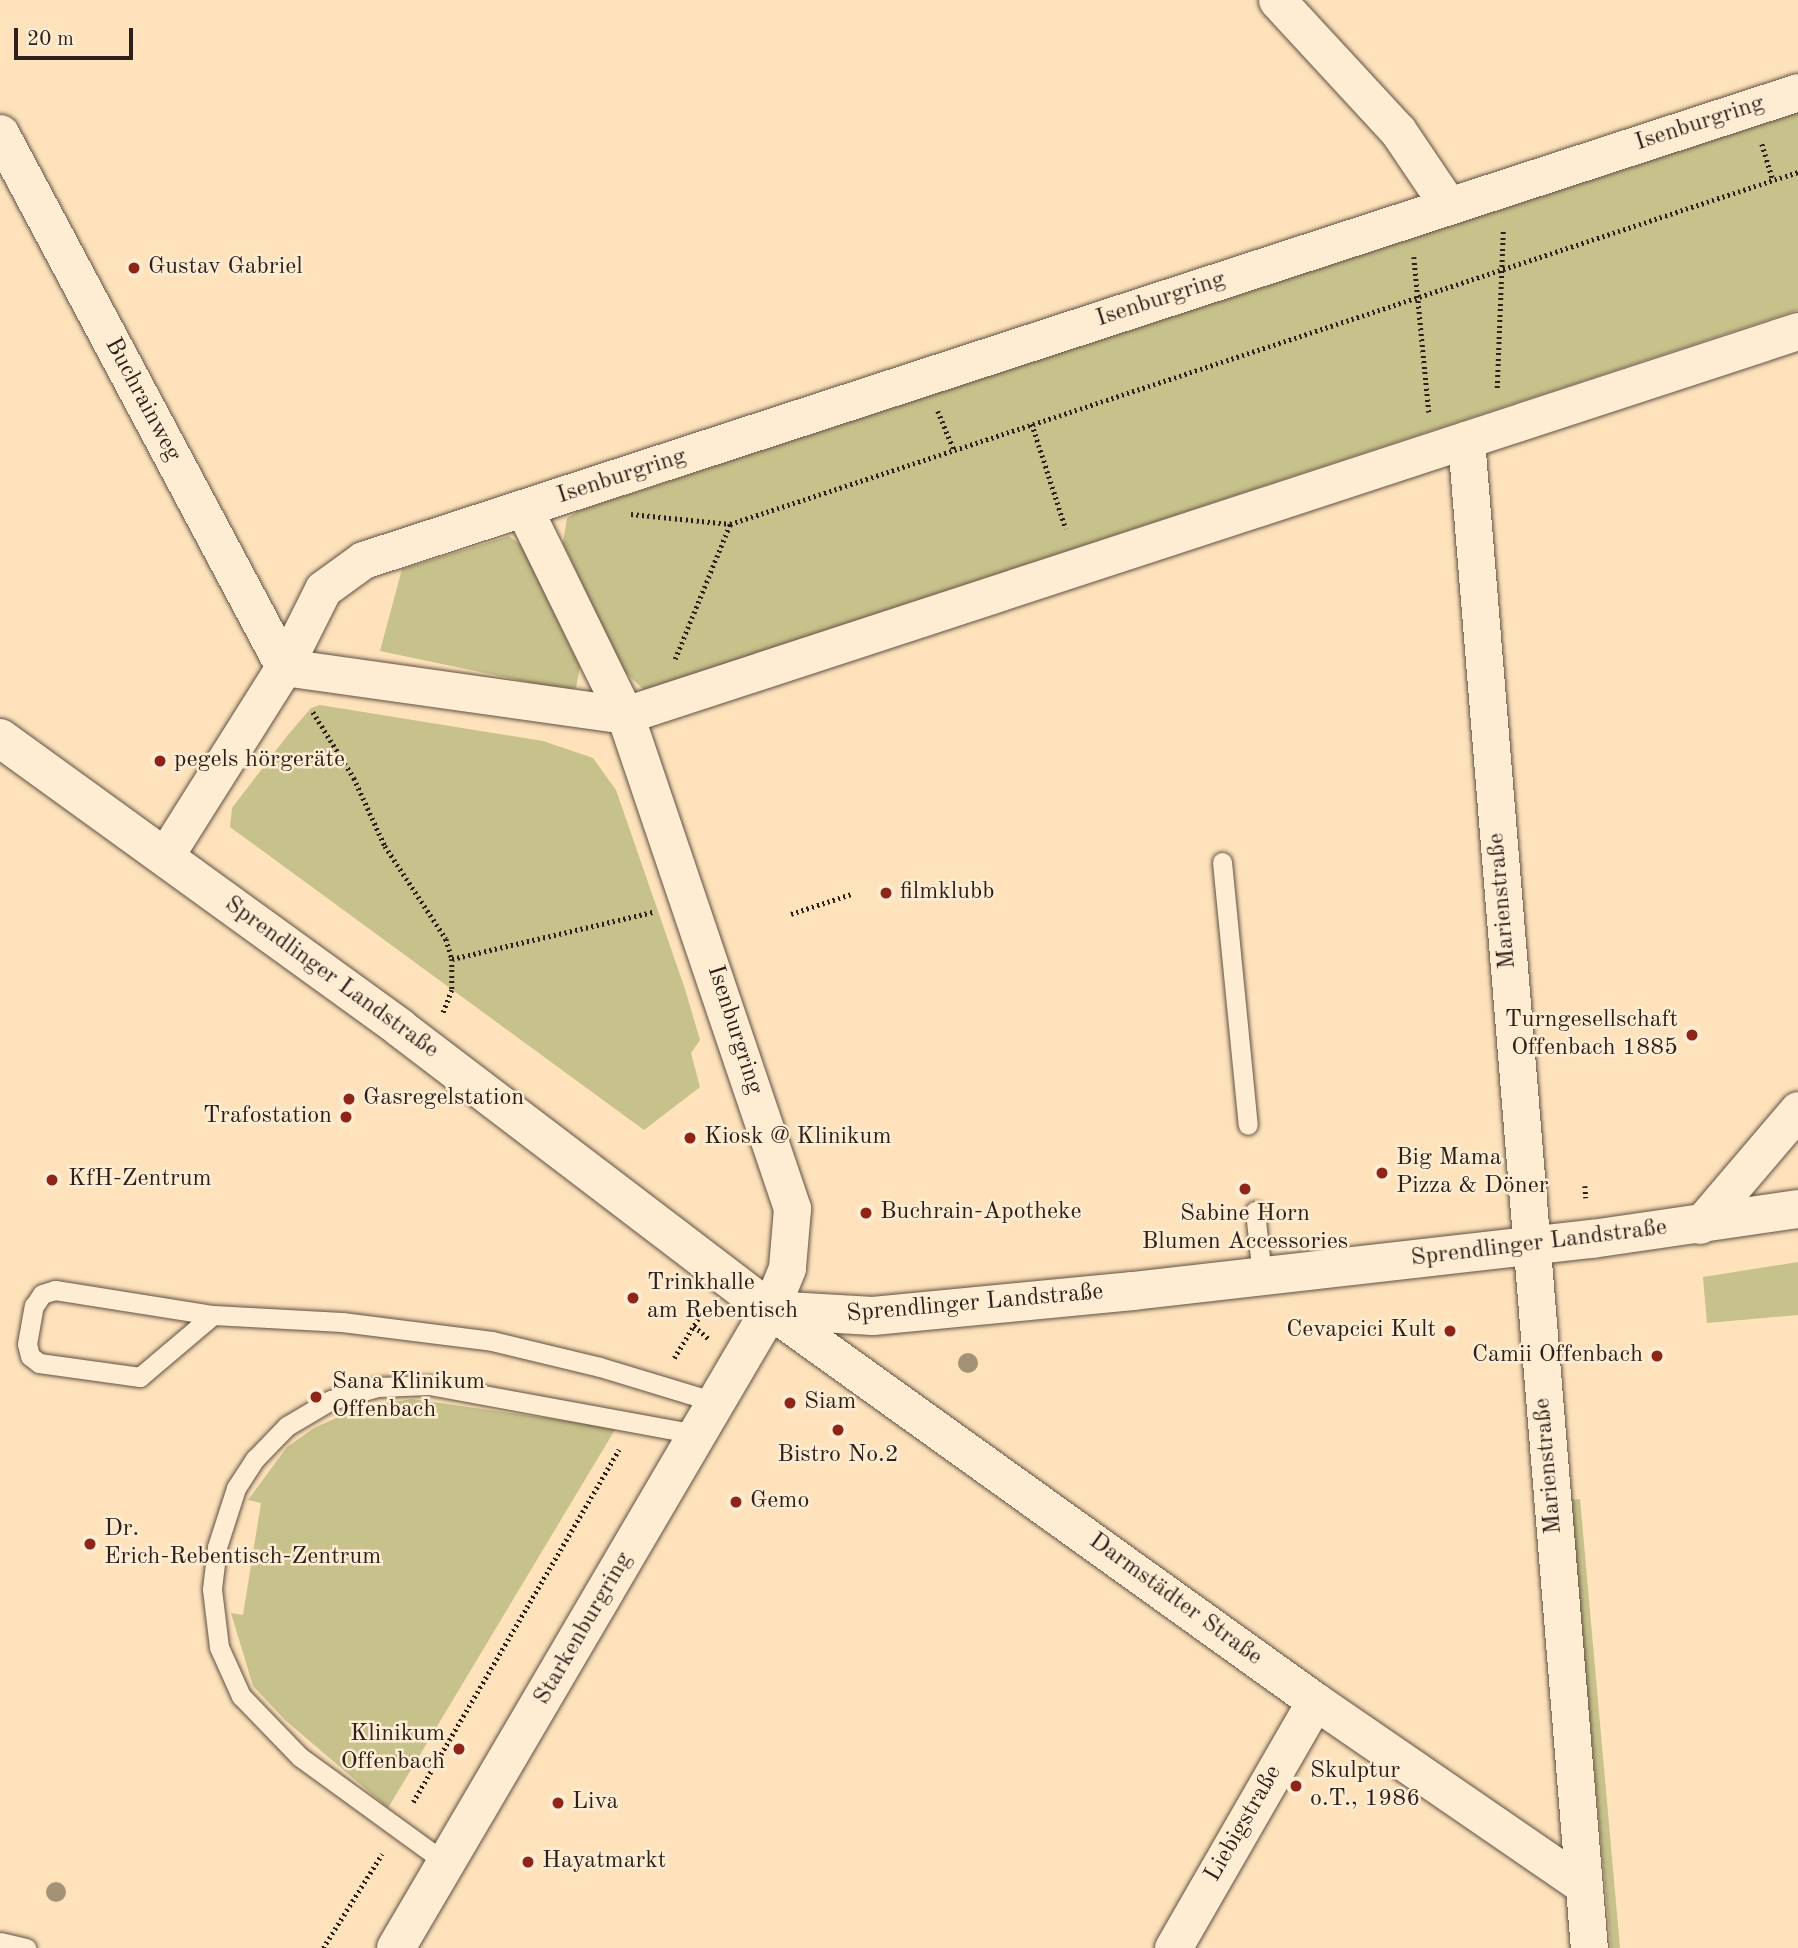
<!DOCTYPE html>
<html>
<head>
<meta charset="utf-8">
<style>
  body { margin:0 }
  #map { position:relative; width:1798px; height:1948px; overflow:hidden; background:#fde2bb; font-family:"Old Standard TT",serif }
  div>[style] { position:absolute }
  .green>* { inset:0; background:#c7c18b }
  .path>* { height:4.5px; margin-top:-2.25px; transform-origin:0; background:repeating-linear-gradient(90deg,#2d201b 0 2px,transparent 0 5.5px) }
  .roads { filter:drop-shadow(0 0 2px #615043) drop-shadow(0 0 2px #615043) }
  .service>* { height:19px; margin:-9.5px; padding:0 9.5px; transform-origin:9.5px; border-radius:9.5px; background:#feecd3 }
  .minor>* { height:37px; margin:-18.5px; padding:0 18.5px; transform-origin:18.5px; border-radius:18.5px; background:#feecd3 }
  .tertiary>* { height:38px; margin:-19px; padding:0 19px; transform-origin:19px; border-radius:19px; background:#feecd3 }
  .secondary>* { height:38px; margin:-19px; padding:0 19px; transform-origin:19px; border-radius:19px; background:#feecd3 }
  .trees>* { width:20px; height:20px; margin:-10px; border-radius:50%; background:#a49276 }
  .dots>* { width:19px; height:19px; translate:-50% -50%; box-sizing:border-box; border:4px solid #feecd3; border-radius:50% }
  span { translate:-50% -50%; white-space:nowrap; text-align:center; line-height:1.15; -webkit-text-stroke:5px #feecd3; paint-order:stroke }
  .street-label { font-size:24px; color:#2d201b }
  .poi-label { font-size:24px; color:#2d201b }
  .left { translate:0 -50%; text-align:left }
  .right { translate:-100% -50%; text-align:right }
  .scale { position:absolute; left:14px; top:28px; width:119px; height:32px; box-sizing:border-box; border:4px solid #2d201b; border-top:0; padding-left:9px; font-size:21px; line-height:24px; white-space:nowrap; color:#2d201b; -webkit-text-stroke:5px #feecd3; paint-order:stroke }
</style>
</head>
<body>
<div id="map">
  <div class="green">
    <div style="clip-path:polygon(1798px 110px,1798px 310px,644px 690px,623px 670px,563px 543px,567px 518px,578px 511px)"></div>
    <div style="clip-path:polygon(509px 536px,521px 545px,580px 667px,576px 688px,566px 690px,380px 651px,402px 569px)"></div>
    <div style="clip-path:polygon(320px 705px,543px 741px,593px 758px,616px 790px,685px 989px,700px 1040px,691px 1053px,700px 1087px,644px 1130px,230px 827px,232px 808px,287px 736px,311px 708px)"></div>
    <div style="clip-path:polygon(1798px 1262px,1798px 1315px,1707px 1323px,1703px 1277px)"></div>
    <div style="clip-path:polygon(412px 1399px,616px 1428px,388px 1808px,285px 1720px,253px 1686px,231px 1613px,243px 1615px,261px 1503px,248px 1500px,287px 1447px,314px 1428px,358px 1408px)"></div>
    <div style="clip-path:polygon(1580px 1499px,1620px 1948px,1611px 1948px,1569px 1500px)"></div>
  </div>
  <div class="path">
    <div style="left:1762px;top:144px;width:38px;rotate:73deg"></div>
    <div style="left:1414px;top:257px;width:156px;rotate:84.5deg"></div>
    <div style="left:1497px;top:388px;width:159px;rotate:-87.8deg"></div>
    <div style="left:938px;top:411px;width:42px;rotate:67.7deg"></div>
    <div style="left:1032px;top:424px;width:110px;rotate:72.1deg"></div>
    <div style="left:631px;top:514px;width:100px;rotate:5.8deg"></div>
    <div style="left:730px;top:524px;width:1125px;rotate:-18.24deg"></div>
    <div style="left:675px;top:659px;width:146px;rotate:-67.8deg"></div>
    <div style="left:313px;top:712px;width:78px;rotate:58.2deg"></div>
    <div style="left:354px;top:778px;width:75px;rotate:65.5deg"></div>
    <div style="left:385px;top:846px;width:111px;rotate:56.7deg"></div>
    <div style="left:446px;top:939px;width:21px;rotate:73deg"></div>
    <div style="left:452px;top:959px;width:31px;rotate:90deg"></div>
    <div style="left:452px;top:990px;width:25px;rotate:111deg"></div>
    <div style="left:791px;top:914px;width:64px;rotate:-18.2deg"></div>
    <div style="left:452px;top:959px;width:206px;rotate:-13.2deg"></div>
    <div style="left:1585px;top:1186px;width:12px;rotate:85deg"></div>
    <div style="left:694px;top:1326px;width:20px;rotate:41deg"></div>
    <div style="left:674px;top:1358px;width:57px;rotate:-58.5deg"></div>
    <div style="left:413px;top:1802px;width:408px;rotate:-59.7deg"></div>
    <div style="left:323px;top:1948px;width:111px;rotate:-57.9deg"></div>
  </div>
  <div class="roads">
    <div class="service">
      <div style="left:1222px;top:862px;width:264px;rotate:84.4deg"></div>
      <div style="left:1255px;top:1211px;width:65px;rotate:83.9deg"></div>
      <div style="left:213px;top:1315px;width:96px;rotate:139.7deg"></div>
      <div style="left:140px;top:1377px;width:102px;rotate:-172.1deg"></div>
      <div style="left:39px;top:1363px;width:11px;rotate:-142deg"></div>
      <div style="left:30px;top:1356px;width:12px;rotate:-104deg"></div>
      <div style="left:27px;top:1344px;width:39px;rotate:-80deg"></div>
      <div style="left:34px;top:1306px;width:14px;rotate:-56deg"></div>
      <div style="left:42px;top:1294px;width:14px;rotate:-17deg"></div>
      <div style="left:55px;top:1290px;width:160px;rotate:9deg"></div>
      <div style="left:213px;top:1315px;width:129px;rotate:3.1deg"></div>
      <div style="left:342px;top:1322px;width:151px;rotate:7.2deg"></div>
      <div style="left:492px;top:1341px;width:111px;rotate:13.5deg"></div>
      <div style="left:600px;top:1367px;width:120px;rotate:16.9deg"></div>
      <div style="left:446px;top:1863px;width:180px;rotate:-144deg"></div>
      <div style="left:300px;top:1757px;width:85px;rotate:-134deg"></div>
      <div style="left:241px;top:1696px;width:54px;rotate:-114.2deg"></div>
      <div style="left:219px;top:1647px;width:58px;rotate:-96.9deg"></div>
      <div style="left:212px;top:1589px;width:42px;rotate:-83.2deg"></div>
      <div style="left:217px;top:1547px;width:62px;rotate:-72.1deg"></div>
      <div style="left:236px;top:1488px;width:35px;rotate:-57deg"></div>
      <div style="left:255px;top:1459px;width:46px;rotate:-45.9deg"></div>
      <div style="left:287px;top:1426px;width:51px;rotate:-30.6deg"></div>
      <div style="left:331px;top:1400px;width:49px;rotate:-15.5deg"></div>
      <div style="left:378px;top:1387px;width:51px;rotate:-2.2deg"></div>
      <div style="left:429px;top:1385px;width:272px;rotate:10.4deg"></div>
      <div style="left:0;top:1942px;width:27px;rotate:13deg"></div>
    </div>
    <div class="minor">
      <div style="left:1277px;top:0;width:178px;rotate:47.3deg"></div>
      <div style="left:1398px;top:131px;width:89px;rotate:56deg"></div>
      <div style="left:0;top:133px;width:605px;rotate:61.99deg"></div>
      <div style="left:284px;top:667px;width:344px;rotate:8deg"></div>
      <div style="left:625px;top:715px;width:1234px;rotate:-18.13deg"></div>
      <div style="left:1466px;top:440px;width:1513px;rotate:85.34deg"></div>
      <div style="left:524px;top:509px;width:229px;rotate:63.9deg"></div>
      <div style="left:625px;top:715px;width:521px;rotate:71.29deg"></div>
      <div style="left:792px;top:1208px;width:60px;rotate:94.8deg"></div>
      <div style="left:787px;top:1268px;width:45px;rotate:112deg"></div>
      <div style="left:770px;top:1310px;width:671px;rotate:35.66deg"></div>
      <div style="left:1315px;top:1701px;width:325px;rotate:34.5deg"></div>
      <div style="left:165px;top:856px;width:223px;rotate:-57.8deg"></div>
      <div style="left:284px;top:667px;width:87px;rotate:-63.4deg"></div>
      <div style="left:323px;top:589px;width:49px;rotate:-35.9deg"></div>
      <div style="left:363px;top:560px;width:1509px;rotate:-18.06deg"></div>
      <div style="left:1700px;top:1225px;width:151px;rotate:-49.6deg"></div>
      <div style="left:1173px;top:1948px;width:285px;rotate:-60.1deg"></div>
    </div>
    <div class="tertiary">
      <div style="left:396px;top:1948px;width:740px;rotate:-59.62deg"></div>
    </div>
    <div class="secondary">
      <div style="left:0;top:738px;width:494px;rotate:35.9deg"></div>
      <div style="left:400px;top:1028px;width:465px;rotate:37.3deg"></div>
      <div style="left:770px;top:1310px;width:103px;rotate:3.3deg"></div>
      <div style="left:873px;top:1316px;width:261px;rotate:-5.5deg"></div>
      <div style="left:1133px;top:1291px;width:462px;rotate:-6.5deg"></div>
      <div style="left:1592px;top:1239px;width:208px;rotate:-8.3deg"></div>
    </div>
  </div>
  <div class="trees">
    <div style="left:968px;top:1363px"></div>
    <div style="left:56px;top:1892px"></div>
  </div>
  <div class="dots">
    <div style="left:134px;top:268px;background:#8f2418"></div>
    <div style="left:160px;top:761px;background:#8f2418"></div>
    <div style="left:886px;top:893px;background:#8f2418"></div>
    <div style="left:1692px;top:1035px;background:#8f2418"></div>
    <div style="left:349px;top:1099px;background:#8f2418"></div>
    <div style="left:346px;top:1117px;background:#8f2418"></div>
    <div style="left:690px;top:1138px;background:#8f2418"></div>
    <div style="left:1382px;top:1173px;background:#8f2418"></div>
    <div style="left:52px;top:1180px;background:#8f2418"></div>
    <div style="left:1245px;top:1189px;background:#8f2418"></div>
    <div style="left:866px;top:1213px;background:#8f2418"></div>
    <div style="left:633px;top:1298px;background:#8f2418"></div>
    <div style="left:1450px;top:1331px;background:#8f2418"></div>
    <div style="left:1657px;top:1356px;background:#8f2418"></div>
    <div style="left:316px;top:1397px;background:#8f2418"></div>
    <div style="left:790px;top:1403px;background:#8f2418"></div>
    <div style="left:838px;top:1430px;background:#8f2418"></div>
    <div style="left:736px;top:1502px;background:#8f2418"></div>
    <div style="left:90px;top:1544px;background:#8f2418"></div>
    <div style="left:459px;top:1749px;background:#8f2418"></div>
    <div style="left:1296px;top:1786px;background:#8f2418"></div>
    <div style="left:558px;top:1803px;background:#8f2418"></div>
    <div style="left:528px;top:1862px;background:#8f2418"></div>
  </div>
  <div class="street-label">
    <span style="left:1700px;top:124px;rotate:-18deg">Isenburgring</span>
    <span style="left:1161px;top:300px;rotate:-18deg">Isenburgring</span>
    <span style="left:142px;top:400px;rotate:62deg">Buchrainweg</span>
    <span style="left:622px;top:477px;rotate:-18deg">Isenburgring</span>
    <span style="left:1503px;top:901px;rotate:-95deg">Marienstraße</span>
    <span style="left:331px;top:978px;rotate:36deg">Sprendlinger Landstraße</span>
    <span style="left:734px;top:1030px;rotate:72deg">Isenburgring</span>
    <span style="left:1539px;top:1244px;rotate:-7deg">Sprendlinger Landstraße</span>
    <span style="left:975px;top:1304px;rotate:-5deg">Sprendlinger Landstraße</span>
    <span style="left:1549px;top:1466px;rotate:-95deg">Marienstraße</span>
    <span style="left:1175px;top:1600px;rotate:36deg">Darmstädter Straße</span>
    <span style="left:584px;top:1629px;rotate:-60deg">Starkenburgring</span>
    <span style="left:1244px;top:1824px;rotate:-60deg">Liebigstraße</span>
  </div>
  <div class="poi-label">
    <span class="left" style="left:148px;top:268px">Gustav Gabriel</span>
    <span class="left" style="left:174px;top:761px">pegels hörgeräte</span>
    <span class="left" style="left:900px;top:893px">filmklubb</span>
    <span class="right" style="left:1678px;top:1035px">Turngesellschaft<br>Offenbach 1885</span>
    <span class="left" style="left:363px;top:1099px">Gasregelstation</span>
    <span class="right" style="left:332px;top:1117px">Trafostation</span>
    <span class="left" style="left:704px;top:1138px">Kiosk @ Klinikum</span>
    <span class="left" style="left:1396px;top:1173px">Big Mama<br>Pizza &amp; Döner</span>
    <span class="left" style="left:68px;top:1180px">KfH-Zentrum</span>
    <span class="left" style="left:880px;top:1213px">Buchrain-Apotheke</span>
    <span style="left:1245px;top:1229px">Sabine Horn<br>Blumen Accessories</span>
    <span class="left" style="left:647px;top:1298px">Trinkhalle<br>am Rebentisch</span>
    <span class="right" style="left:1436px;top:1331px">Cevapcici Kult</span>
    <span class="right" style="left:1643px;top:1356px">Camii Offenbach</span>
    <span class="left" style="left:332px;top:1397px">Sana Klinikum<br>Offenbach</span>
    <span class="left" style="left:804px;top:1403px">Siam</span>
    <span style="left:838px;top:1456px">Bistro No.2</span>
    <span class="left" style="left:750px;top:1502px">Gemo</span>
    <span class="left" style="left:104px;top:1544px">Dr.<br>Erich-Rebentisch-Zentrum</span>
    <span class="right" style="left:445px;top:1749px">Klinikum<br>Offenbach</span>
    <span class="left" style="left:1310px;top:1786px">Skulptur<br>o.T., 1986</span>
    <span class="left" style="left:572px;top:1803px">Liva</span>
    <span class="left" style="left:542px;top:1862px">Hayatmarkt</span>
  </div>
  <div class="scale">20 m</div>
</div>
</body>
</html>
